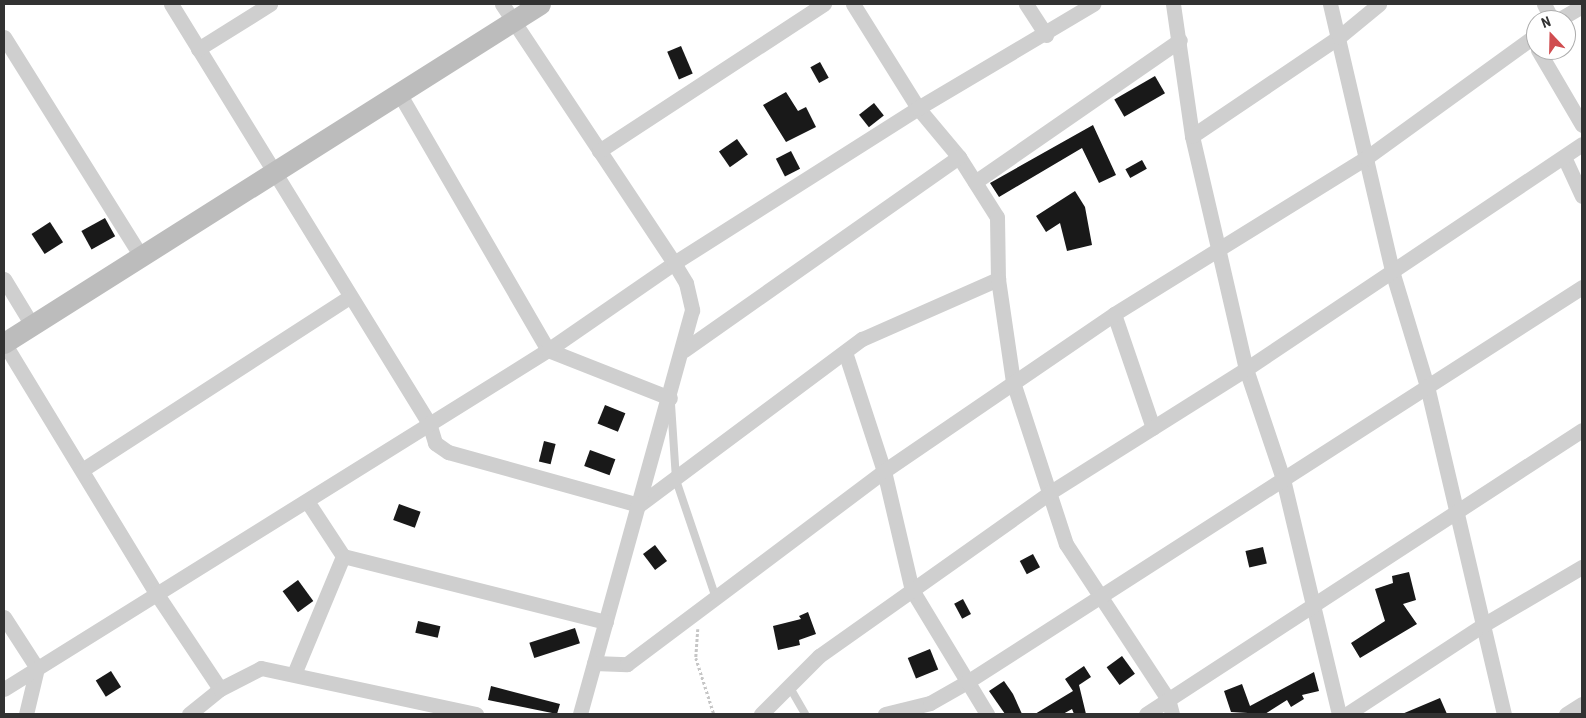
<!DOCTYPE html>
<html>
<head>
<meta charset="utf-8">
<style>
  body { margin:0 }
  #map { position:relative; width:1586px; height:718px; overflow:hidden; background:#fff; font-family:"Roboto Condensed",sans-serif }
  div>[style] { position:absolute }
  .building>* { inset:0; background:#191919; transform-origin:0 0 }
  .path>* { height:2.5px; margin-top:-1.25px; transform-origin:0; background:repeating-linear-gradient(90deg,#c6c6c6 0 2.5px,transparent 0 5px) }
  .lane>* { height:8px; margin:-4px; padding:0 4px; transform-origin:4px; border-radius:4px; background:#cfcfcf }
  .street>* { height:15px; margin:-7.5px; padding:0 7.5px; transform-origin:7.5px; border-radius:7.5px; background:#cfcfcf }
  .secondary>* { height:21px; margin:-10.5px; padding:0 10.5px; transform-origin:10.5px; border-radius:10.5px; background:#bcbcbc }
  span { translate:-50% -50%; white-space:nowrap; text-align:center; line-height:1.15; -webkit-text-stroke:5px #fff; paint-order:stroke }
  .frame { position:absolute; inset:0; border:5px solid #323232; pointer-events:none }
  .north { position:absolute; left:1526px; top:10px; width:50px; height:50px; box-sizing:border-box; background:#fff; border:1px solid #adadad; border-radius:50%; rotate:339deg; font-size:14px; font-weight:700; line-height:20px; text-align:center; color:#323232 }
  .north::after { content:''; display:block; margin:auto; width:18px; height:22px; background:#d04d50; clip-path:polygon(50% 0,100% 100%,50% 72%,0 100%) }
</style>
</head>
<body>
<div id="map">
  <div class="building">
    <div style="left:681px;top:46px;width:30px;height:15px;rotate:67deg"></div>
    <div style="left:820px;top:62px;width:18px;height:11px;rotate:61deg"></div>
    <div style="left:1155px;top:76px;width:20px;height:47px;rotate:60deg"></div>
    <div style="clip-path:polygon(786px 92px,798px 111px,806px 107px,816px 127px,786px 142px,763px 105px)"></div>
    <div style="left:874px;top:103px;width:16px;height:19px;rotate:52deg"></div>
    <div style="clip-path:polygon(1093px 125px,1116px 175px,1099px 183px,1082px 148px,999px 197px,990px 183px)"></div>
    <div style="left:737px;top:139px;width:19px;height:22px;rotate:55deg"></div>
    <div style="left:791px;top:151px;width:20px;height:17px;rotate:63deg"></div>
    <div style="left:1142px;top:160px;width:10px;height:19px;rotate:61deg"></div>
    <div style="clip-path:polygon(1075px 191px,1085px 207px,1092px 245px,1067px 251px,1060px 223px,1046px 232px,1036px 216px)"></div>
    <div style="left:105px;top:218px;width:21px;height:27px;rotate:61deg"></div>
    <div style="left:50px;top:222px;width:24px;height:22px;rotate:57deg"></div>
    <div style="left:605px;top:405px;width:22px;height:20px;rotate:22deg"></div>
    <div style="left:544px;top:441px;width:12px;height:21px;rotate:14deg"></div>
    <div style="left:590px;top:450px;width:27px;height:17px;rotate:20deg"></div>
    <div style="left:399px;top:504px;width:23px;height:17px;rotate:20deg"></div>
    <div style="left:655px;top:545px;width:20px;height:15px;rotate:53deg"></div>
    <div style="left:1263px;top:547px;width:17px;height:18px;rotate:77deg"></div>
    <div style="left:1033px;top:554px;width:15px;height:15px;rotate:62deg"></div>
    <div style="clip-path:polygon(1409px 572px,1416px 600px,1403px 604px,1417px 624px,1360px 658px,1351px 643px,1385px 621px,1375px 589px,1393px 583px,1392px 576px)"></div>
    <div style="left:298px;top:580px;width:26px;height:19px;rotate:54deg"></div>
    <div style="left:963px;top:599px;width:17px;height:10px;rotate:62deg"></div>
    <div style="clip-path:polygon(808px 612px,816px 634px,799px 640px,800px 645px,778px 650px,773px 626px,801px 619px,799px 616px)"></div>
    <div style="left:418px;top:621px;width:23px;height:12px;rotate:13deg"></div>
    <div style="left:575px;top:628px;width:16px;height:48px;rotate:72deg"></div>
    <div style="left:930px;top:649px;width:22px;height:24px;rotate:68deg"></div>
    <div style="left:1122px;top:656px;width:22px;height:19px;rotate:54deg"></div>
    <div style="clip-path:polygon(1084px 666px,1091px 677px,1079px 685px,1086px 714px,1074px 714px,1072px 709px,1063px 714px,1035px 714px,1073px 691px,1065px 679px)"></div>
    <div style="left:111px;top:671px;width:19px;height:18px;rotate:58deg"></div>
    <div style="clip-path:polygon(1314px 672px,1319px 691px,1302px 695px,1304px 699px,1291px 707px,1287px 700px,1265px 714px,1231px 712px,1224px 691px,1242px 684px,1250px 706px)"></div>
    <div style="clip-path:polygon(1004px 681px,1013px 694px,1022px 714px,1005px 714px,989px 691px)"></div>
    <div style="clip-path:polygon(491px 686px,560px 704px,557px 714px,488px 700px)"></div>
    <div style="clip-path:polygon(1440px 698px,1447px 714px,1402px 714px)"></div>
  </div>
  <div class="path">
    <div style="left:698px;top:629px;width:29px;rotate:94deg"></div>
    <div style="left:696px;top:658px;width:59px;rotate:72.2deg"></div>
  </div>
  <div class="lane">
    <div style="left:671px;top:404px;width:76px;rotate:86.2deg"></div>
    <div style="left:676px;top:480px;width:125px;rotate:71.3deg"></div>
    <div style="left:789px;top:686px;width:32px;rotate:60deg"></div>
  </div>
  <div class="street">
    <div style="left:171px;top:4px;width:492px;rotate:58.4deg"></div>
    <div style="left:429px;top:423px;width:21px;rotate:73deg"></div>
    <div style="left:435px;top:443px;width:16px;rotate:35deg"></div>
    <div style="left:448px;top:452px;width:198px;rotate:15.5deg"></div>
    <div style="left:639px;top:505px;width:278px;rotate:-36.7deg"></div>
    <div style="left:862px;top:339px;width:149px;rotate:-23.8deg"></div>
    <div style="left:502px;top:4px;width:311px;rotate:56.4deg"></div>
    <div style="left:674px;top:263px;width:23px;rotate:59deg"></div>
    <div style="left:686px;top:283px;width:28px;rotate:77deg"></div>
    <div style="left:692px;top:310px;width:419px;rotate:105.5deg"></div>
    <div style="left:853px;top:4px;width:123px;rotate:58deg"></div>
    <div style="left:918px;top:108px;width:64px;rotate:50.1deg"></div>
    <div style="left:959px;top:157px;width:71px;rotate:57.7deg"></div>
    <div style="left:997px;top:217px;width:62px;rotate:89.1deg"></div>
    <div style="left:998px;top:279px;width:104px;rotate:81.7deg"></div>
    <div style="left:1013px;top:382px;width:170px;rotate:71.9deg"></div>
    <div style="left:1066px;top:544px;width:186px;rotate:56.7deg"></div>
    <div style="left:1168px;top:699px;width:16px;rotate:75deg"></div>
    <div style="left:1026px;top:4px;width:37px;rotate:57deg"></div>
    <div style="left:1173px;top:4px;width:133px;rotate:81.8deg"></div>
    <div style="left:1192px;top:136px;width:115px;rotate:76.9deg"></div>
    <div style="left:1218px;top:248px;width:124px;rotate:77deg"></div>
    <div style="left:1246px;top:369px;width:116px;rotate:71.4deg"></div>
    <div style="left:1283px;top:479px;width:242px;rotate:76.6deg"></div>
    <div style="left:1330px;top:4px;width:274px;rotate:76.9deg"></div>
    <div style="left:1392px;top:271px;width:120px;rotate:73.1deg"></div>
    <div style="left:1427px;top:386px;width:337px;rotate:76.8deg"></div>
    <div style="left:1544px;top:4px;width:18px;rotate:63deg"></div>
    <div style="left:1558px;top:20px;width:28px;rotate:-30deg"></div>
    <div style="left:4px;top:37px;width:258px;rotate:58deg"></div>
    <div style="left:198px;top:49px;width:85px;rotate:-32deg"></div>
    <div style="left:1538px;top:50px;width:87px;rotate:59.6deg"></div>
    <div style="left:399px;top:93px;width:297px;rotate:59.9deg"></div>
    <div style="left:548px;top:350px;width:131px;rotate:21.5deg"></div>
    <div style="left:1192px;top:136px;width:177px;rotate:-34deg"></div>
    <div style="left:1339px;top:37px;width:52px;rotate:-39.5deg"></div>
    <div style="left:599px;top:151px;width:269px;rotate:-33.2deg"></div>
    <div style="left:1564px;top:157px;width:43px;rotate:65.2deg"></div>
    <div style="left:975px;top:182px;width:249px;rotate:-34.7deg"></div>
    <div style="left:4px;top:279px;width:54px;rotate:58.7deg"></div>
    <div style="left:1114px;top:314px;width:120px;rotate:71.1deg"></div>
    <div style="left:4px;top:343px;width:293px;rotate:58.7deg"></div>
    <div style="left:156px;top:593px;width:115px;rotate:56.3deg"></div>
    <div style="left:220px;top:689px;width:40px;rotate:141deg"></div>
    <div style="left:684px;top:350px;width:336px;rotate:-35.1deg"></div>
    <div style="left:846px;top:355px;width:122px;rotate:71.9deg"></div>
    <div style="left:884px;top:471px;width:122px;rotate:76.8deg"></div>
    <div style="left:912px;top:590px;width:145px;rotate:58.8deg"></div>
    <div style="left:82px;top:470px;width:318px;rotate:-32.9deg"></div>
    <div style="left:307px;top:501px;width:66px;rotate:56.8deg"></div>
    <div style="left:343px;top:556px;width:271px;rotate:14.1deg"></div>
    <div style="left:4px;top:617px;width:61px;rotate:57.1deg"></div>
    <div style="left:37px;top:668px;width:47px;rotate:103.4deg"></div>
    <div style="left:594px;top:663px;width:33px;rotate:2deg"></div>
    <div style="left:627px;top:664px;width:321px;rotate:-36.9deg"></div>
    <div style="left:884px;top:471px;width:278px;rotate:-34.3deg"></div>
    <div style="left:1114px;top:314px;width:296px;rotate:-31.8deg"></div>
    <div style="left:1366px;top:158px;width:210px;rotate:-35.9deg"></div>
    <div style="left:294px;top:674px;width:128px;rotate:-67.4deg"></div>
    <div style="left:4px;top:689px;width:641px;rotate:-31.93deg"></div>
    <div style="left:548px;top:350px;width:153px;rotate:-34.6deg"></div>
    <div style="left:674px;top:263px;width:289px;rotate:-32.4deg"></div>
    <div style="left:918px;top:108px;width:204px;rotate:-30.7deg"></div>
    <div style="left:220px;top:689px;width:46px;rotate:-27.1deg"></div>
    <div style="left:261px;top:668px;width:220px;rotate:12.1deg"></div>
    <div style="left:761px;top:714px;width:82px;rotate:-45deg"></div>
    <div style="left:819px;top:656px;width:282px;rotate:-35.3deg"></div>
    <div style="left:1049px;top:493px;width:233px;rotate:-32.2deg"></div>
    <div style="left:1246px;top:369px;width:404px;rotate:-33.8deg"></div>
    <div style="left:885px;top:714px;width:46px;rotate:-13.7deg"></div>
    <div style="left:930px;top:703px;width:43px;rotate:-29.6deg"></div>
    <div style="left:967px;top:682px;width:731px;rotate:-32.71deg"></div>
    <div style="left:1146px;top:714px;width:520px;rotate:-33.08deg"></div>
    <div style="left:1347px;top:714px;width:163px;rotate:-33.2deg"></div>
    <div style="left:1483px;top:625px;width:115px;rotate:-30.4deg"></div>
    <div style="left:1566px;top:714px;width:19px;rotate:-32deg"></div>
  </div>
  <div class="secondary">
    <div style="left:4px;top:343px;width:634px;rotate:-32.31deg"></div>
  </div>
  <div class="frame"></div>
  <div class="north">N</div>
</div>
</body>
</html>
